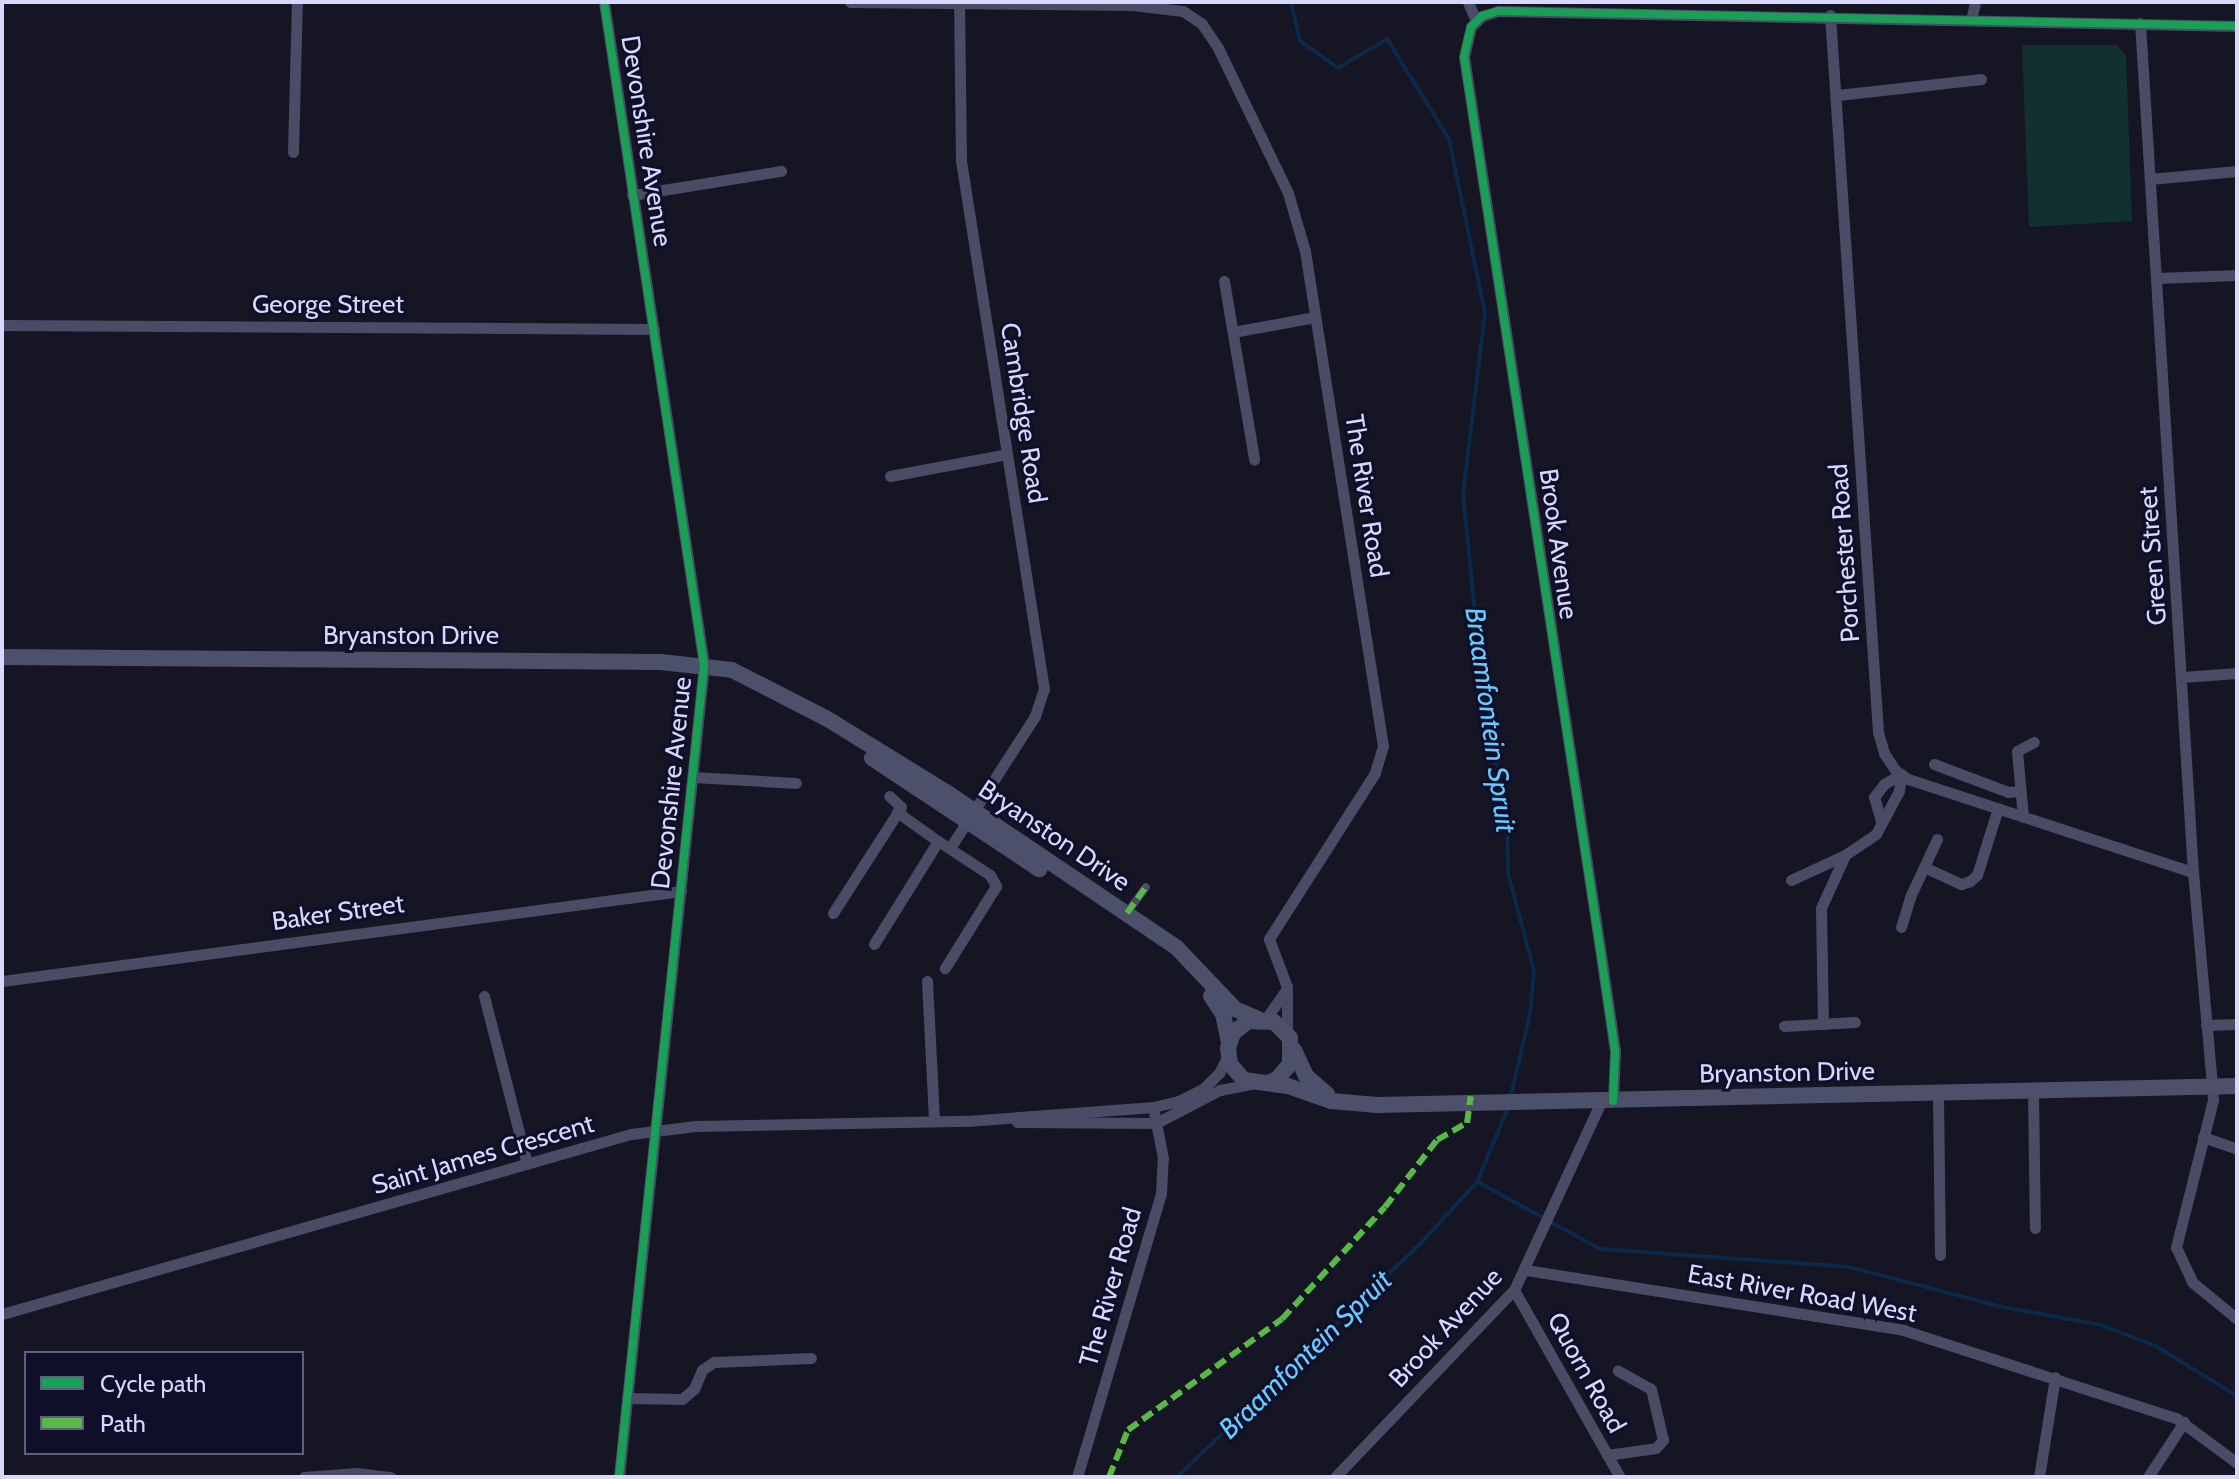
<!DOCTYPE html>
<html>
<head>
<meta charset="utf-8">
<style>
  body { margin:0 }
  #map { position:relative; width:2239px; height:1479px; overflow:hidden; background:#161524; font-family:Cabin,sans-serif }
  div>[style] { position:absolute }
  .green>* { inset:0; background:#12312e }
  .stream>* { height:4px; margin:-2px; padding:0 2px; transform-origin:2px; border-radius:2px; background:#0a294b }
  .pedestrian>* { height:8px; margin:-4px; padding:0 4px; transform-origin:4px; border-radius:4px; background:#4a4b65 }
  .minor>* { height:11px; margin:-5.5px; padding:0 5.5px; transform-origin:5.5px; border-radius:5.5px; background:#4a4b65 }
  .secondary>* { height:16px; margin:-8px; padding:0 8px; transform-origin:8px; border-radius:8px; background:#4d506b }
  .quiet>* { height:6px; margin-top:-3px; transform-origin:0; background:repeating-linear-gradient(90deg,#58b947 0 12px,transparent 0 18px) }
  .cycleway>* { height:8px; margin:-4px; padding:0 4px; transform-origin:4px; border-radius:4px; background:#1a9f57 }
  span { translate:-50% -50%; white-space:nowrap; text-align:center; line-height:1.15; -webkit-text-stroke:6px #100f2a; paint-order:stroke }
  .street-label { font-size:26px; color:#d8d8ff }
  .water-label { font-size:28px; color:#66cbff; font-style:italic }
  .frame { position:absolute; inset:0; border:4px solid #d8d8ff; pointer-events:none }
  .legend { position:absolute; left:24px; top:1351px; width:280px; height:104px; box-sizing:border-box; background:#100f2a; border:2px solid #605f7f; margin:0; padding:10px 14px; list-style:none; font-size:24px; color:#d8d8ff }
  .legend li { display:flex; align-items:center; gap:16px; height:40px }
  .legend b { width:40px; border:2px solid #605f7f }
</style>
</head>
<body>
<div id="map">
  <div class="green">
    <div style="clip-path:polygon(2022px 45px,2117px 45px,2126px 55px,2132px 221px,2029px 227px)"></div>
  </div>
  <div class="stream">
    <div style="left:1291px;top:2px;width:40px;rotate:77deg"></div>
    <div style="left:1300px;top:41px;width:47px;rotate:35.4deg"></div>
    <div style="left:1338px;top:68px;width:57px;rotate:-30.6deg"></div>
    <div style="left:1387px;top:39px;width:118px;rotate:58.2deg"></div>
    <div style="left:1449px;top:139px;width:178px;rotate:78.3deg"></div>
    <div style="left:1485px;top:313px;width:182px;rotate:96.9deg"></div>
    <div style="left:1463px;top:494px;width:229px;rotate:84.2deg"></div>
    <div style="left:1486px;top:722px;width:92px;rotate:76.9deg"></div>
    <div style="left:1507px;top:812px;width:61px;rotate:89.1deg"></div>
    <div style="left:1508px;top:873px;width:101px;rotate:75.1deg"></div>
    <div style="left:1534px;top:971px;width:43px;rotate:95.3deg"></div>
    <div style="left:1530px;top:1014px;width:87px;rotate:103.2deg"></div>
    <div style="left:1478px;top:1182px;width:139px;rotate:28.8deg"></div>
    <div style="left:1600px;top:1249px;width:250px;rotate:4.1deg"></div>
    <div style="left:1849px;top:1267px;width:159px;rotate:14.6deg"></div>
    <div style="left:2003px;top:1307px;width:100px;rotate:10.4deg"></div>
    <div style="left:2101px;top:1325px;width:59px;rotate:20.9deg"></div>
    <div style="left:2156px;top:1346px;width:95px;rotate:31.7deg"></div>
    <div style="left:1177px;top:1477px;width:338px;rotate:-43.8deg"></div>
    <div style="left:1421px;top:1243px;width:83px;rotate:-47.4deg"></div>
    <div style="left:1477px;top:1182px;width:80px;rotate:-67.3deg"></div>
  </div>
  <div class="pedestrian">
    <div style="left:1127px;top:913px;width:32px;rotate:-54deg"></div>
  </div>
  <div class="minor">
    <div style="left:604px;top:2px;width:670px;rotate:81.42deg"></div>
    <div style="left:704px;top:665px;width:816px;rotate:95.98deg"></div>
    <div style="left:850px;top:2px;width:283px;rotate:0.6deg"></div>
    <div style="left:1133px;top:5px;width:50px;rotate:6.8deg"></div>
    <div style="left:1183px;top:11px;width:23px;rotate:34deg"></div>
    <div style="left:1202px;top:24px;width:29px;rotate:56deg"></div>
    <div style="left:1218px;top:48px;width:161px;rotate:64.2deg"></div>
    <div style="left:1288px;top:193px;width:60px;rotate:73.7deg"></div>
    <div style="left:1305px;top:251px;width:501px;rotate:81.05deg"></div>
    <div style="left:1383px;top:746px;width:28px;rotate:107deg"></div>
    <div style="left:1375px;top:773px;width:197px;rotate:122.6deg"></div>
    <div style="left:1269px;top:939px;width:51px;rotate:69.4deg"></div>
    <div style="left:1287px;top:987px;width:46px;rotate:90deg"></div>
    <div style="left:1468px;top:2px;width:21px;rotate:67deg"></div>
    <div style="left:1830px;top:15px;width:719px;rotate:86.17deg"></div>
    <div style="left:1878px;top:732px;width:22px;rotate:74deg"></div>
    <div style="left:1884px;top:753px;width:20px;rotate:57deg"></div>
    <div style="left:1895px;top:770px;width:16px;rotate:35deg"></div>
    <div style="left:1908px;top:779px;width:300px;rotate:18.1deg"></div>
    <div style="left:1971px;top:20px;width:18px;rotate:-77deg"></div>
    <div style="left:2140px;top:23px;width:851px;rotate:86.43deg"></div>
    <div style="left:2193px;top:872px;width:215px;rotate:84.9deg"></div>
    <div style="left:2212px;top:1086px;width:14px;rotate:86deg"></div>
    <div style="left:2213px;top:1100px;width:152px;rotate:104.1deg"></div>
    <div style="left:2176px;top:1247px;width:38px;rotate:65deg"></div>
    <div style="left:2192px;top:1282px;width:58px;rotate:39.4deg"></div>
    <div style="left:1838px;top:95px;width:144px;rotate:-6.4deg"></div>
    <div style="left:293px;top:152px;width:150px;rotate:-88.5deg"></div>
    <div style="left:2150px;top:179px;width:87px;rotate:-5.3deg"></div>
    <div style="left:632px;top:195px;width:151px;rotate:-9.2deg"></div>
    <div style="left:2157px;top:278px;width:80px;rotate:-2.1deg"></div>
    <div style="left:1224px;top:281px;width:181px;rotate:80.4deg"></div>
    <div style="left:2px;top:325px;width:652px;rotate:0.35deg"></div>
    <div style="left:1233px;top:332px;width:83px;rotate:-10.4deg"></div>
    <div style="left:890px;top:476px;width:119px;rotate:-10.6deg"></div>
    <div style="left:2182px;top:677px;width:55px;rotate:-4.2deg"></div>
    <div style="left:1934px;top:764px;width:79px;rotate:20.7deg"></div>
    <div style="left:2008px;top:792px;width:12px;rotate:-5deg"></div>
    <div style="left:693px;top:777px;width:103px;rotate:3.3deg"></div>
    <div style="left:897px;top:812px;width:50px;rotate:35.3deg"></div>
    <div style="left:2023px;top:817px;width:66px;rotate:-95.2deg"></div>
    <div style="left:2017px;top:751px;width:19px;rotate:-28deg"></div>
    <div style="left:1881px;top:821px;width:25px;rotate:-106deg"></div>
    <div style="left:1874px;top:797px;width:16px;rotate:-52deg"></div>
    <div style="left:1884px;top:784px;width:20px;rotate:-30deg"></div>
    <div style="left:950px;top:848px;width:157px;rotate:-57.2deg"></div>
    <div style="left:1035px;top:716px;width:28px;rotate:-72deg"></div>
    <div style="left:1044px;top:689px;width:534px;rotate:-98.93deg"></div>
    <div style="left:961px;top:161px;width:159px;rotate:-90.7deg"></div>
    <div style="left:1924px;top:867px;width:41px;rotate:24.7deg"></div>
    <div style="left:1961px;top:884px;width:9px;rotate:-18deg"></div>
    <div style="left:1970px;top:881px;width:9px;rotate:-41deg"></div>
    <div style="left:1977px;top:875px;width:70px;rotate:-72.6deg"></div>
    <div style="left:1791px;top:880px;width:60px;rotate:-24.8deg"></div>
    <div style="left:833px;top:913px;width:126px;rotate:-57.3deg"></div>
    <div style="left:901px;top:807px;width:16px;rotate:-137deg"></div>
    <div style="left:1901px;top:927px;width:31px;rotate:-73deg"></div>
    <div style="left:1910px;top:897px;width:64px;rotate:-65deg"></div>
    <div style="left:874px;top:944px;width:121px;rotate:-58.1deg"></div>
    <div style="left:938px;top:841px;width:62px;rotate:33.2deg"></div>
    <div style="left:990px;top:875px;width:13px;rotate:61deg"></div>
    <div style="left:996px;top:886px;width:97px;rotate:121.9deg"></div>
    <div style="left:2px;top:981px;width:685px;rotate:-7.55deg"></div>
    <div style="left:927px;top:981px;width:140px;rotate:87.1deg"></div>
    <div style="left:484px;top:996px;width:173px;rotate:75.6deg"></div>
    <div style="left:1265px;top:1020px;width:35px;rotate:-55deg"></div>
    <div style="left:1823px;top:1024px;width:116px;rotate:-91deg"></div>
    <div style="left:1821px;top:908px;width:58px;rotate:-65.6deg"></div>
    <div style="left:1845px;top:855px;width:37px;rotate:-34deg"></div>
    <div style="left:1876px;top:834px;width:49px;rotate:-61.9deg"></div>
    <div style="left:1899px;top:791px;width:17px;rotate:-83deg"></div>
    <div style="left:2206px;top:1025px;width:31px;rotate:-2deg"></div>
    <div style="left:1784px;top:1026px;width:71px;rotate:-3.2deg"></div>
    <div style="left:2033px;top:1091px;width:137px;rotate:89.2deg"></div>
    <div style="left:1938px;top:1094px;width:161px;rotate:89.3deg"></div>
    <div style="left:1613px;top:1101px;width:50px;rotate:-87.7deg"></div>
    <div style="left:1615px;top:1051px;width:97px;rotate:-98.3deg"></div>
    <div style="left:1601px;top:955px;width:908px;rotate:-98.67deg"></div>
    <div style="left:1464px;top:57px;width:31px;rotate:-77deg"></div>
    <div style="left:1471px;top:27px;width:16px;rotate:-45deg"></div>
    <div style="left:1482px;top:16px;width:17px;rotate:-17deg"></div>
    <div style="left:1498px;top:11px;width:739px;rotate:1.16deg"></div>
    <div style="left:1017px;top:1122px;width:139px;rotate:0.4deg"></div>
    <div style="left:1156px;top:1123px;width:72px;rotate:-27.3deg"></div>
    <div style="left:1220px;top:1090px;width:31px;rotate:-11deg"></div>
    <div style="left:2203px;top:1137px;width:36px;rotate:19deg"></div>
    <div style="left:1526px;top:1270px;width:382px;rotate:9deg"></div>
    <div style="left:1903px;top:1330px;width:287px;rotate:17.9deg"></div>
    <div style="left:2176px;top:1418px;width:76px;rotate:36.4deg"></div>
    <div style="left:1514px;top:1290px;width:215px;rotate:60.5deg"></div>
    <div style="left:2px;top:1314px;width:654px;rotate:-15.97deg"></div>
    <div style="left:631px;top:1134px;width:65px;rotate:-7deg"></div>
    <div style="left:696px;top:1126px;width:271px;rotate:-1.1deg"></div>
    <div style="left:967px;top:1121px;width:187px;rotate:-4.3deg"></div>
    <div style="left:1153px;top:1107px;width:27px;rotate:-13deg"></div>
    <div style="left:1179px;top:1101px;width:27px;rotate:-27deg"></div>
    <div style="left:1203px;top:1089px;width:23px;rotate:-45deg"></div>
    <div style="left:1219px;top:1073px;width:20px;rotate:-63deg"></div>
    <div style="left:627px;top:1398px;width:55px;rotate:1deg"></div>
    <div style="left:682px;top:1399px;width:16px;rotate:-40deg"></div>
    <div style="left:694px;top:1389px;width:21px;rotate:-67deg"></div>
    <div style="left:702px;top:1370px;width:14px;rotate:-34deg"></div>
    <div style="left:714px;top:1362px;width:97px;rotate:-2.4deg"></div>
    <div style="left:1607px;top:1455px;width:49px;rotate:-8.1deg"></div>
    <div style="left:1656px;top:1448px;width:11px;rotate:-49deg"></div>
    <div style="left:1663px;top:1440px;width:52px;rotate:-103.2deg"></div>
    <div style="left:1651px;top:1389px;width:38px;rotate:-151deg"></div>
    <div style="left:304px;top:1477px;width:53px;rotate:-4.3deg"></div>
    <div style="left:357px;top:1473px;width:34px;rotate:7deg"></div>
    <div style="left:1077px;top:1477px;width:296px;rotate:-73.5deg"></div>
    <div style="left:1161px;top:1193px;width:35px;rotate:-87deg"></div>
    <div style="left:1163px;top:1158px;width:52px;rotate:-101.1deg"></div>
    <div style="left:1335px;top:1477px;width:259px;rotate:-46.3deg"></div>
    <div style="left:1514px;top:1290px;width:207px;rotate:-65.2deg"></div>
    <div style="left:2039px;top:1477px;width:101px;rotate:-80.9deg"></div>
    <div style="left:2148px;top:1477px;width:66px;rotate:-56.8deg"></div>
  </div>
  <div class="secondary">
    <div style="left:2px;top:657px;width:659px;rotate:0.43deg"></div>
    <div style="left:661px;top:662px;width:71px;rotate:6.4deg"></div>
    <div style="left:732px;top:670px;width:106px;rotate:27.1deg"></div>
    <div style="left:826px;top:718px;width:141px;rotate:31.7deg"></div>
    <div style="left:946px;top:792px;width:277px;rotate:34deg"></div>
    <div style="left:1176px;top:947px;width:86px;rotate:46.4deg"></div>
    <div style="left:1235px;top:1009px;width:25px;rotate:23deg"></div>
    <div style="left:872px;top:758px;width:201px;rotate:33.6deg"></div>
    <div style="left:1211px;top:996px;width:22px;rotate:56deg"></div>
    <div style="left:1223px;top:1014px;width:29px;rotate:78deg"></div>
    <div style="left:1294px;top:1050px;width:29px;rotate:65deg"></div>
    <div style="left:1306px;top:1076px;width:28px;rotate:41deg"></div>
    <div style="left:1268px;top:1083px;width:10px;rotate:-24deg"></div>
    <div style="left:1277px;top:1079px;width:20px;rotate:-49deg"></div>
    <div style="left:1290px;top:1064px;width:26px;rotate:-90deg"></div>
    <div style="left:1290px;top:1038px;width:23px;rotate:-135deg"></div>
    <div style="left:1274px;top:1022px;width:26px;rotate:-178deg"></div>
    <div style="left:1248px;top:1021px;width:19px;rotate:141deg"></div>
    <div style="left:1233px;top:1033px;width:16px;rotate:108deg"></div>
    <div style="left:1228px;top:1048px;width:16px;rotate:83deg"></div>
    <div style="left:1230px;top:1064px;width:21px;rotate:49deg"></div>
    <div style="left:1244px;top:1080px;width:44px;rotate:7.8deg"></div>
    <div style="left:1288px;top:1086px;width:46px;rotate:19.2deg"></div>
    <div style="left:1331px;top:1101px;width:46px;rotate:5deg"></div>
    <div style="left:1377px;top:1105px;width:860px;rotate:-1.27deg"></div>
  </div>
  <div class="quiet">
    <div style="left:1127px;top:913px;width:32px;rotate:-54deg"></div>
    <div style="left:1109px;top:1477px;width:51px;rotate:-68deg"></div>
    <div style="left:1128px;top:1430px;width:190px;rotate:-35.8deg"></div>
    <div style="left:1282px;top:1319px;width:152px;rotate:-47.4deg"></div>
    <div style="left:1385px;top:1207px;width:85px;rotate:-52.2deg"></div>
    <div style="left:1437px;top:1140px;width:34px;rotate:-30deg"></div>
    <div style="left:1467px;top:1123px;width:27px;rotate:-82deg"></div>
  </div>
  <div class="cycleway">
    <div style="left:604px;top:2px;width:670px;rotate:81.42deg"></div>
    <div style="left:704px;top:665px;width:816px;rotate:95.98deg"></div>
    <div style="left:1613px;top:1101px;width:50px;rotate:-87.7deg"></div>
    <div style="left:1615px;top:1051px;width:97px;rotate:-98.3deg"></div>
    <div style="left:1601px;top:955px;width:908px;rotate:-98.67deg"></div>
    <div style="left:1464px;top:57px;width:31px;rotate:-77deg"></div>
    <div style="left:1471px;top:27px;width:16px;rotate:-45deg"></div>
    <div style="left:1482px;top:16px;width:17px;rotate:-17deg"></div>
    <div style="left:1498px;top:11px;width:739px;rotate:1.16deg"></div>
  </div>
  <div class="street-label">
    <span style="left:646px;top:141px;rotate:81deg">Devonshire Avenue</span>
    <span style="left:328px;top:305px">George Street</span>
    <span style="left:1023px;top:413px;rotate:81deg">Cambridge Road</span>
    <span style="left:1366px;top:496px;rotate:81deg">The River Road</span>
    <span style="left:1558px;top:544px;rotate:82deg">Brook Avenue</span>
    <span style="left:1845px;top:553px;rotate:-94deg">Porchester Road</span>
    <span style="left:2153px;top:556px;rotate:-94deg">Green Street</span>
    <span style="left:411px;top:636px">Bryanston Drive</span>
    <span style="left:672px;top:783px;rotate:-84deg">Devonshire Avenue</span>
    <span style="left:1054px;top:836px;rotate:34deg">Bryanston Drive</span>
    <span style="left:338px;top:913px;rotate:-8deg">Baker Street</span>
    <span style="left:1787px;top:1073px;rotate:-1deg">Bryanston Drive</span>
    <span style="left:483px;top:1155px;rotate:-16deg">Saint James Crescent</span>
    <span style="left:1111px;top:1287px;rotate:-74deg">The River Road</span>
    <span style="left:1802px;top:1294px;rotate:10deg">East River Road West</span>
    <span style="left:1446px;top:1328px;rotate:-47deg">Brook Avenue</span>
    <span style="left:1586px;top:1373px;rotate:61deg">Quorn Road</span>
  </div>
  <div class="water-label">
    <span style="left:1491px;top:720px;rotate:82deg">Braamfontein Spruit</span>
    <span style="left:1305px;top:1354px;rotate:-44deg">Braamfontein Spruit</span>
  </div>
  <div class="frame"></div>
  <ul class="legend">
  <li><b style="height:10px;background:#1a9f57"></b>Cycle path</li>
  <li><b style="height:10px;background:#58b947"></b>Path</li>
  </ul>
</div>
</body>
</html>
